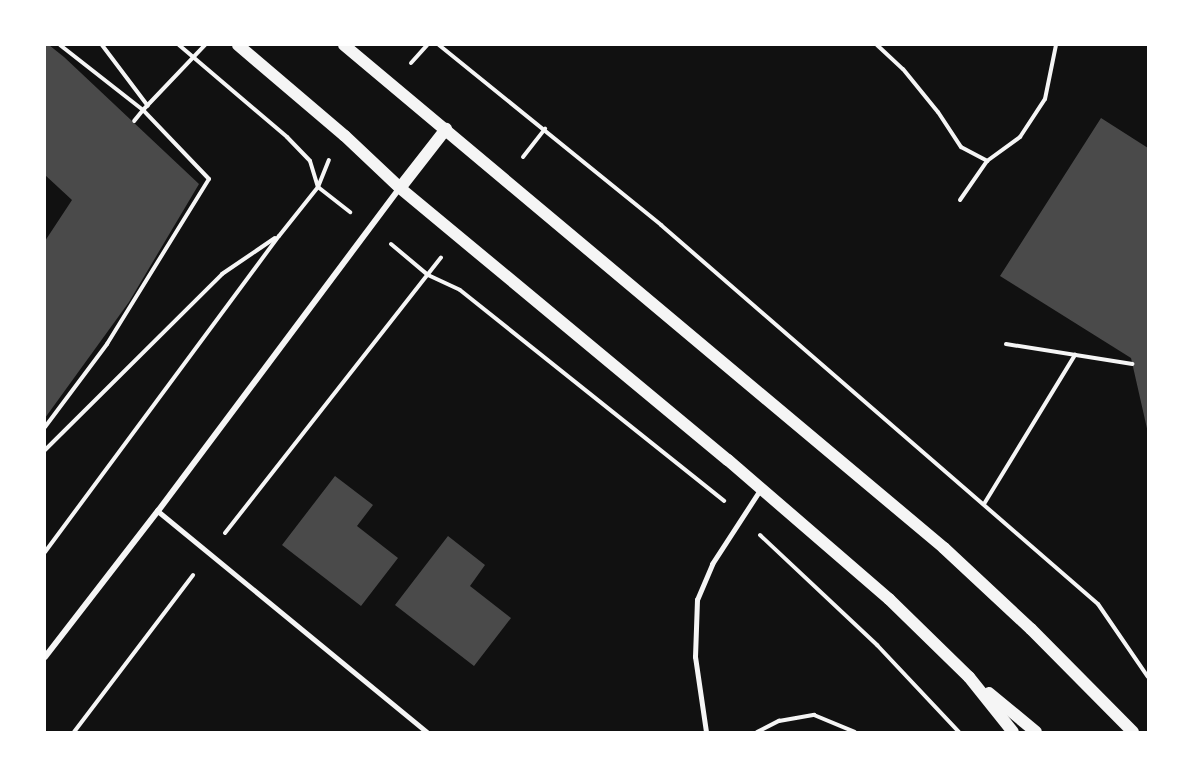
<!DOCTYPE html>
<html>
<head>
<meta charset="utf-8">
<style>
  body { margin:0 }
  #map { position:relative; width:1193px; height:777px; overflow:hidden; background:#111; font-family:"Golos Text",sans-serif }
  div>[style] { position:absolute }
  .building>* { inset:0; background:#4a4a4a }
  .path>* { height:4px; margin:-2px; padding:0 2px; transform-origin:2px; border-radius:2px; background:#f5f5f5 }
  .service>* { height:4.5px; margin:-2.25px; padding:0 2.25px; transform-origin:2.25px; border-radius:2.25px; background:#f5f5f5 }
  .minor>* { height:6px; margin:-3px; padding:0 3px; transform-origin:3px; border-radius:3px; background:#f5f5f5 }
  .secondary>* { height:12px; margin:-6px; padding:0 6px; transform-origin:6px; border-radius:6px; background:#f5f5f5 }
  span { translate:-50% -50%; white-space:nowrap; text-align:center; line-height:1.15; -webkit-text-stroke:6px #fff; paint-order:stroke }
  .frame { position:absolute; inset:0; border:46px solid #fff; pointer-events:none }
</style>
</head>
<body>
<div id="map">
  <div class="building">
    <div style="clip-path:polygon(45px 45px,49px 45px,64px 57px,199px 184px,129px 302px,45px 418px,45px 241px,72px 200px,45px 175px)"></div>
    <div style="clip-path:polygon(1101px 118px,1148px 148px,1148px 433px,1131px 358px,1000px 276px)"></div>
    <div style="clip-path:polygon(335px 476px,373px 505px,357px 526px,398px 558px,361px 606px,282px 545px)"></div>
    <div style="clip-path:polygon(448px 536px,485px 565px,470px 586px,511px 618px,474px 666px,395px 605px)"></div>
  </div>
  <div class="path">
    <div style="left:60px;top:45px;width:105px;rotate:38.1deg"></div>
    <div style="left:143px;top:110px;width:14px;rotate:129deg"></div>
    <div style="left:102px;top:45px;width:76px;rotate:53deg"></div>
    <div style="left:179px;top:45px;width:142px;rotate:40.4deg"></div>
    <div style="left:287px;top:137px;width:33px;rotate:46deg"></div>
    <div style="left:310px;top:161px;width:27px;rotate:73deg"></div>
    <div style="left:318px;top:187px;width:41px;rotate:38deg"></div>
    <div style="left:439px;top:45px;width:286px;rotate:39deg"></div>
    <div style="left:661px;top:225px;width:578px;rotate:40.93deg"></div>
    <div style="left:1098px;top:604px;width:88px;rotate:55.6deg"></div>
    <div style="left:877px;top:45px;width:35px;rotate:43deg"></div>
    <div style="left:903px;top:69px;width:55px;rotate:50.9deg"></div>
    <div style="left:938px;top:112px;width:42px;rotate:56.7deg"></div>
    <div style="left:961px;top:147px;width:30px;rotate:28deg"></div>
    <div style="left:411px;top:63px;width:24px;rotate:-48deg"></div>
    <div style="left:523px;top:157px;width:36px;rotate:-52deg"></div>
    <div style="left:960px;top:200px;width:47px;rotate:-55.3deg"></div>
    <div style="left:987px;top:161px;width:41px;rotate:-36deg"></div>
    <div style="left:1020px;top:137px;width:45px;rotate:-56.7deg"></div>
    <div style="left:1045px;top:99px;width:55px;rotate:-78.5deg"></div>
    <div style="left:391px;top:244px;width:48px;rotate:40deg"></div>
    <div style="left:428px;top:275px;width:35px;rotate:25deg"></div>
    <div style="left:460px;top:290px;width:338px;rotate:38.6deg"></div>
    <div style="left:1006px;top:344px;width:128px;rotate:9deg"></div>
    <div style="left:45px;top:427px;width:104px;rotate:-53.2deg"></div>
    <div style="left:107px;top:344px;width:194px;rotate:-58.3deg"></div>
    <div style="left:209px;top:179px;width:95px;rotate:-133.7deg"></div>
    <div style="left:143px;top:110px;width:90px;rotate:-46.4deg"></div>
    <div style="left:45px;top:450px;width:250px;rotate:-44.8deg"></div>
    <div style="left:222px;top:274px;width:64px;rotate:-34.2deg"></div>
    <div style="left:984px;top:504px;width:175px;rotate:-58.6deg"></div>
    <div style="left:225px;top:533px;width:350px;rotate:-51.9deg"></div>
    <div style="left:760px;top:535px;width:161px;rotate:43.2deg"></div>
    <div style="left:877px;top:645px;width:120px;rotate:46.7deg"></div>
    <div style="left:45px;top:552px;width:393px;rotate:-53.5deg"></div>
    <div style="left:279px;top:236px;width:63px;rotate:-51.5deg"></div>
    <div style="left:318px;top:187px;width:29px;rotate:-68deg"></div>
    <div style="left:74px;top:732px;width:197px;rotate:-52.8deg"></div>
    <div style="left:757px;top:732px;width:25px;rotate:-27deg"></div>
    <div style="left:779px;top:721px;width:36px;rotate:-10deg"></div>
    <div style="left:814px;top:715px;width:44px;rotate:22.5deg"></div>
  </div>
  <div class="service">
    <div style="left:158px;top:511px;width:348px;rotate:39.4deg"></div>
    <div style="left:706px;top:732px;width:76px;rotate:-98.3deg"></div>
    <div style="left:695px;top:657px;width:57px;rotate:-88deg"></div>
    <div style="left:697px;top:600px;width:39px;rotate:-67deg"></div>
    <div style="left:712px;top:564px;width:88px;rotate:-57deg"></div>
  </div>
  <div class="minor">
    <div style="left:45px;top:657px;width:185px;rotate:-52.3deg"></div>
    <div style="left:158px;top:511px;width:404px;rotate:-53.2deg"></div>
  </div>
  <div class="secondary">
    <div style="left:238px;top:45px;width:140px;rotate:40.4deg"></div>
    <div style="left:345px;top:136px;width:76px;rotate:43.4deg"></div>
    <div style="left:400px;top:188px;width:426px;rotate:39.7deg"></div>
    <div style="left:728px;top:460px;width:213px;rotate:40.8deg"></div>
    <div style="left:889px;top:599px;width:112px;rotate:44.3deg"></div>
    <div style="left:969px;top:677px;width:70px;rotate:51.3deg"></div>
    <div style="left:344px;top:45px;width:783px;rotate:39.97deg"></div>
    <div style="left:944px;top:548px;width:119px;rotate:43deg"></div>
    <div style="left:1031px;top:629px;width:145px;rotate:45.3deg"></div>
    <div style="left:400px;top:188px;width:75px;rotate:-52.1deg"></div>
    <div style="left:989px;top:693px;width:61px;rotate:39.7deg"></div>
  </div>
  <div class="frame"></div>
</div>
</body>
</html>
